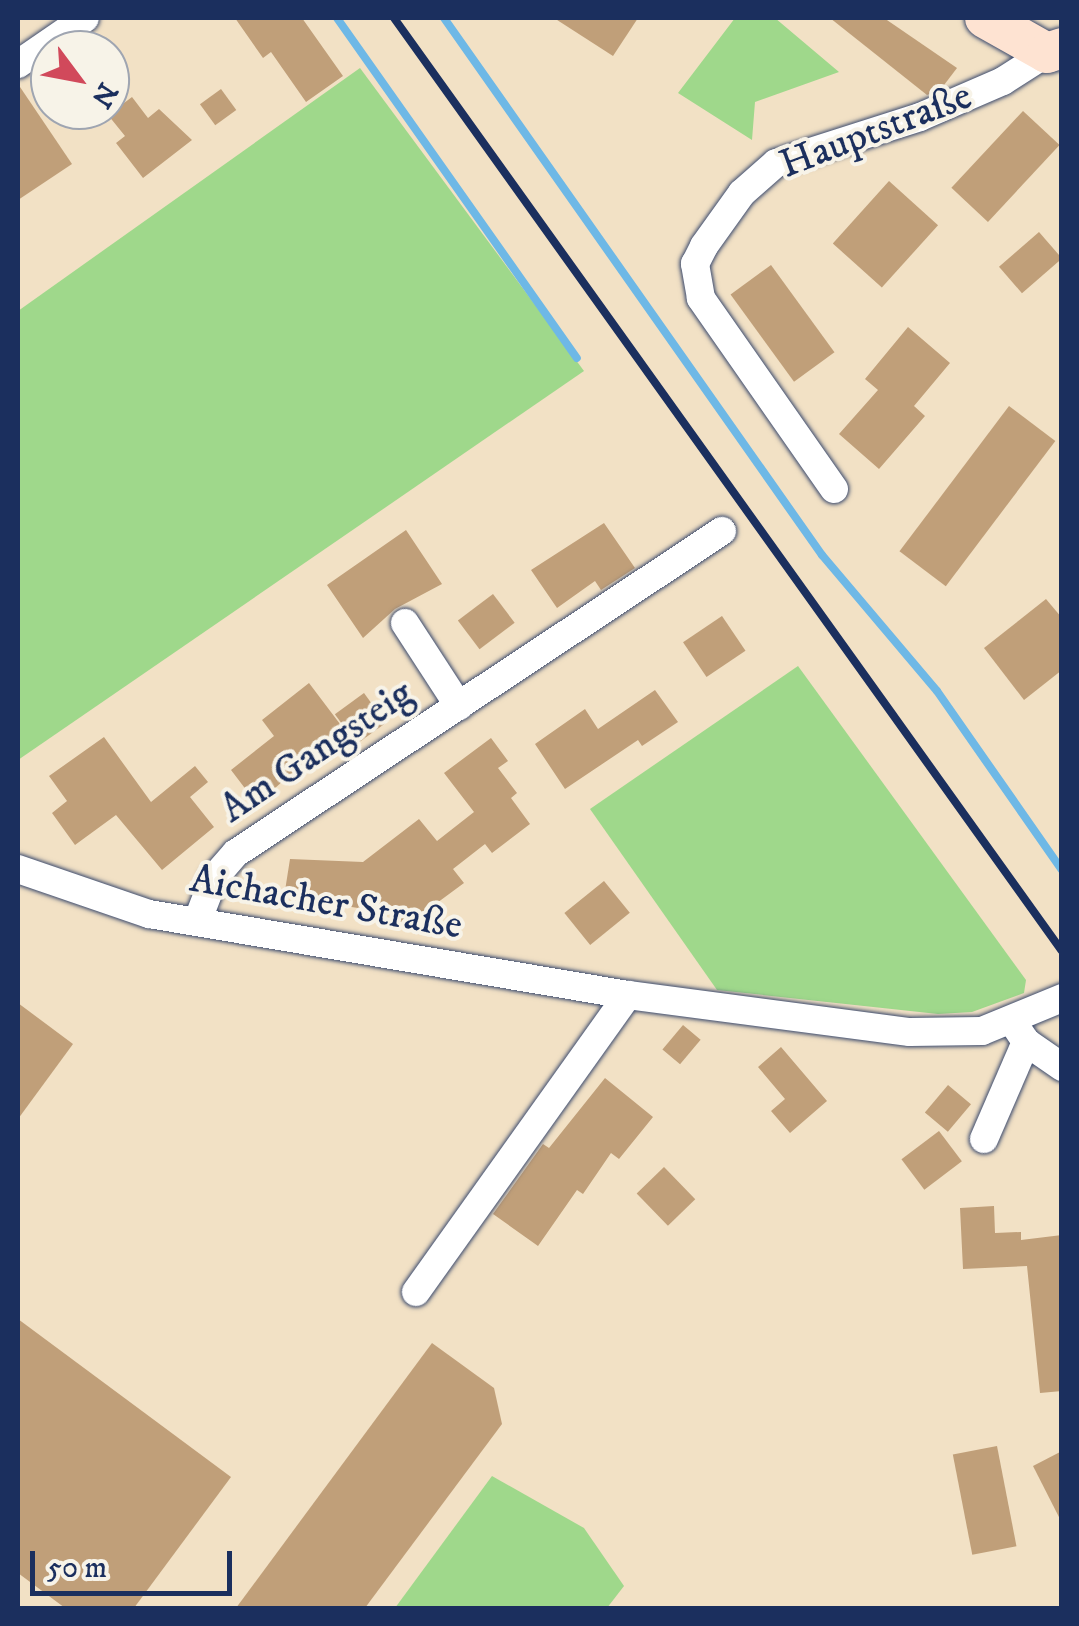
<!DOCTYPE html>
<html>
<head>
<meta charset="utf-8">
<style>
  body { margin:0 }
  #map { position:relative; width:1079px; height:1626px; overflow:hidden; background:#f2e1c5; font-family:"IM FELL DW Pica",serif }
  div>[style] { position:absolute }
  .green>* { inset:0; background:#9fd88b }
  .stream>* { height:8px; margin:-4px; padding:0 4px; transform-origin:4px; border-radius:4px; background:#6eb8e6 }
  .building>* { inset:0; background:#c09f79; transform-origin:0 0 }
  .roads { filter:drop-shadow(0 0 2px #3b4a6d) drop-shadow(0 0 2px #3b4a6d) }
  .minor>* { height:28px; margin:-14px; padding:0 14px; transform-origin:14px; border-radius:14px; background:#fff }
  .secondary>* { height:40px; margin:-20px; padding:0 20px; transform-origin:20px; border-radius:20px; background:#fee3d2 }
  .rail>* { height:8px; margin:-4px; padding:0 4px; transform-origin:4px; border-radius:4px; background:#1b2f5e }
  span { translate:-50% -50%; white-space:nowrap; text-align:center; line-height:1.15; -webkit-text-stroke:8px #f7f3e8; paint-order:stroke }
  .street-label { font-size:40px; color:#1b2f5e }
  .frame { position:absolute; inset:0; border:20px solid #1b2f5e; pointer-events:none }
  .north { position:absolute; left:30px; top:30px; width:100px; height:100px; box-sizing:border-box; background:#f7f3e8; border:2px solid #9fa5b1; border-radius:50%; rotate:122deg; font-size:28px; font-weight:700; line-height:40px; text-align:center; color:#1b2f5e }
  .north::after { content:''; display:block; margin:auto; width:35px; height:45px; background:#d1495b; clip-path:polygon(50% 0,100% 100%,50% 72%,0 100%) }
  .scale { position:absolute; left:30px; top:1551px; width:202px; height:45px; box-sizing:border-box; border:5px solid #1b2f5e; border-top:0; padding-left:12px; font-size:30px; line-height:35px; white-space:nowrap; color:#1b2f5e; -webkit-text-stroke:8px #f7f3e8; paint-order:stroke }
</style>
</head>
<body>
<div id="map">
  <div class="green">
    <div style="clip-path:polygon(735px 18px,775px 18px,839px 72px,755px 102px,752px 140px,678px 93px)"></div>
    <div style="clip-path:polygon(360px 68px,584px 371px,18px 760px,18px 311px)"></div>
    <div style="clip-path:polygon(798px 666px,1026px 980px,1024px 993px,972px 1012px,938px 1014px,717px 990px,590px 809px)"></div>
    <div style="clip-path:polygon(492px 1476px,584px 1528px,624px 1586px,607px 1608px,395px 1608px)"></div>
  </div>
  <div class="stream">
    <div style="left:337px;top:18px;width:416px;rotate:54.8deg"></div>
    <div style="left:444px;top:18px;width:657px;rotate:54.86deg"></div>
    <div style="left:822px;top:555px;width:178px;rotate:49.8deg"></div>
    <div style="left:937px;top:691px;width:218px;rotate:55.1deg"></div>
  </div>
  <div class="building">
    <div style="clip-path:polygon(235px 18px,302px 18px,343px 76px,306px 102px,271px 52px,263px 58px)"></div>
    <div style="clip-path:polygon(554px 18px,638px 18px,613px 56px)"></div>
    <div style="clip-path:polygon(830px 18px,884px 18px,957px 68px,941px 89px,927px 95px)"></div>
    <div style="clip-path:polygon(18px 84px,72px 164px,18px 200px)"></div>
    <div style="left:221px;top:89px;width:26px;height:26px;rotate:54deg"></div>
    <div style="clip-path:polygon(132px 97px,148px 118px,159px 109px,192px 140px,143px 178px,116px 143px,125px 136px,108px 115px)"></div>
    <div style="left:1023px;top:111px;width:50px;height:105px;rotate:43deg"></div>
    <div style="left:889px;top:181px;width:66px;height:84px;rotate:42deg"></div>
    <div style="left:1039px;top:232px;width:35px;height:53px;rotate:49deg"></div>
    <div style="left:771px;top:265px;width:108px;height:50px;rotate:54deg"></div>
    <div style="clip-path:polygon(908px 327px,950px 363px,914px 406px,925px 416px,879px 469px,839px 434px,878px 390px,865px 379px)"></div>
    <div style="left:1009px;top:406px;width:58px;height:182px;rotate:37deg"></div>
    <div style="clip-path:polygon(604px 523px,635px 568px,601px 590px,595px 581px,557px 608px,531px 570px)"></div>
    <div style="clip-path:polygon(406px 530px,442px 584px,395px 609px,363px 638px,327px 585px)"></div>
    <div style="left:493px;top:594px;width:36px;height:44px;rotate:53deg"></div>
    <div style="clip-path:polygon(1046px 599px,1062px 618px,1062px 670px,1024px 700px,984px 648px)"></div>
    <div style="left:722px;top:616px;width:42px;height:47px;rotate:56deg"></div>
    <div style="clip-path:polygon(309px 683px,343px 728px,257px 804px,231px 770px,274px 736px,262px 720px)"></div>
    <div style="clip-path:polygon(655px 690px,678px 722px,642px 746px,638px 740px,565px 789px,535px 744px,585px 709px,598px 729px)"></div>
    <div style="left:364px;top:693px;width:37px;height:36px;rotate:54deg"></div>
    <div style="clip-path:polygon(104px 737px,151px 802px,195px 766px,208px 782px,190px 797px,214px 827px,162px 870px,116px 815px,75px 845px,52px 813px,67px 801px,49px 776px)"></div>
    <div style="clip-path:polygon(491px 738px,508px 761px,498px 768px,517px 793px,511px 798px,530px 824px,492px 853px,485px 844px,453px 869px,464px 883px,403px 928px,392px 913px,284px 897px,290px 859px,363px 862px,419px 819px,437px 841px,474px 812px,444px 773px)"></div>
    <div style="left:604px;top:881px;width:41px;height:51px;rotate:51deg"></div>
    <div style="clip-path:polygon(18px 1003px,73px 1044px,18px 1119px)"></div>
    <div style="left:683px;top:1025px;width:23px;height:32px;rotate:40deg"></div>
    <div style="clip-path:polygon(781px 1047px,827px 1101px,790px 1133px,771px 1111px,785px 1099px,758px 1067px)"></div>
    <div style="clip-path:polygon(605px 1078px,653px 1117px,619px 1159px,611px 1153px,583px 1194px,577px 1190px,538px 1246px,493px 1214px,543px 1144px,549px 1148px)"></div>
    <div style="left:948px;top:1085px;width:30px;height:36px;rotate:40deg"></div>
    <div style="left:939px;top:1131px;width:38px;height:47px;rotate:53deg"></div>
    <div style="left:664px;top:1167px;width:45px;height:38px;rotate:46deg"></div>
    <div style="clip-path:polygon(994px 1206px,995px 1233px,1021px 1232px,1021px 1240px,1062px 1235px,1062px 1391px,1040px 1393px,1027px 1266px,963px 1269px,960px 1208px)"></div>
    <div style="clip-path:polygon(18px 1319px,231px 1477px,134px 1608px,65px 1608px,18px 1573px)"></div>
    <div style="clip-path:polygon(432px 1343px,494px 1388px,502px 1424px,365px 1608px,236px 1608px)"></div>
    <div style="left:997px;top:1446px;width:102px;height:45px;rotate:79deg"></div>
    <div style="clip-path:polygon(1062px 1451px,1062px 1523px,1033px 1466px)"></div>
  </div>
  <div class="roads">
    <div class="minor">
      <div style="left:18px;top:64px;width:81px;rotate:-34.5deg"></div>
      <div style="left:834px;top:489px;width:233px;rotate:-124.9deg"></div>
      <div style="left:701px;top:298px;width:35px;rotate:-100deg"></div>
      <div style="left:695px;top:264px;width:20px;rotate:-63deg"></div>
      <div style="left:704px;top:246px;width:65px;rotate:-54.4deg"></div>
      <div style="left:742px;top:193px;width:45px;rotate:-41.4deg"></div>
      <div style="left:776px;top:163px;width:151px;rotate:-17.7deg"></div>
      <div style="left:920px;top:117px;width:90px;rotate:-23.4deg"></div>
      <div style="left:1003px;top:81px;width:52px;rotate:-32.5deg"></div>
      <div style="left:405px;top:623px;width:99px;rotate:57deg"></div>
      <div style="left:18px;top:869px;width:139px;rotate:19deg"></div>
      <div style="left:149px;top:914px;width:486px;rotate:9.6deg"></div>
      <div style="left:628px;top:995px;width:284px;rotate:7.5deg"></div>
      <div style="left:910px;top:1032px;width:72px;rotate:-0.8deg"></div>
      <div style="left:982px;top:1031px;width:87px;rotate:-22.4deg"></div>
      <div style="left:197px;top:922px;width:47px;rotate:-68.9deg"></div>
      <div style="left:214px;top:878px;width:33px;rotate:-49deg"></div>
      <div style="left:236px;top:853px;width:583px;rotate:-33.53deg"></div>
      <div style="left:1016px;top:1027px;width:18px;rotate:56deg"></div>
      <div style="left:1026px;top:1042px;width:44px;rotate:34.8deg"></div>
      <div style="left:984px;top:1139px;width:106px;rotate:-66.6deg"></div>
      <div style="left:416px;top:1292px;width:365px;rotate:-54.5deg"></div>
    </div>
    <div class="secondary">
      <div style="left:985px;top:18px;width:71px;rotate:29.4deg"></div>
      <div style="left:1047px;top:53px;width:16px;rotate:-18deg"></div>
    </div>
  </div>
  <div class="rail">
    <div style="left:394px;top:18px;width:1147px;rotate:54.4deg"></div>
  </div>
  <div class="street-label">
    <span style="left:876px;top:131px;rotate:-21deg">Hauptstraße</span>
    <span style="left:317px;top:752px;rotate:-34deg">Am Gangsteig</span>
    <span style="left:326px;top:903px;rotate:10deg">Aichacher Straße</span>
  </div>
  <div class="frame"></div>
  <div class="north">N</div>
  <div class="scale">50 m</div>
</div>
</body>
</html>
